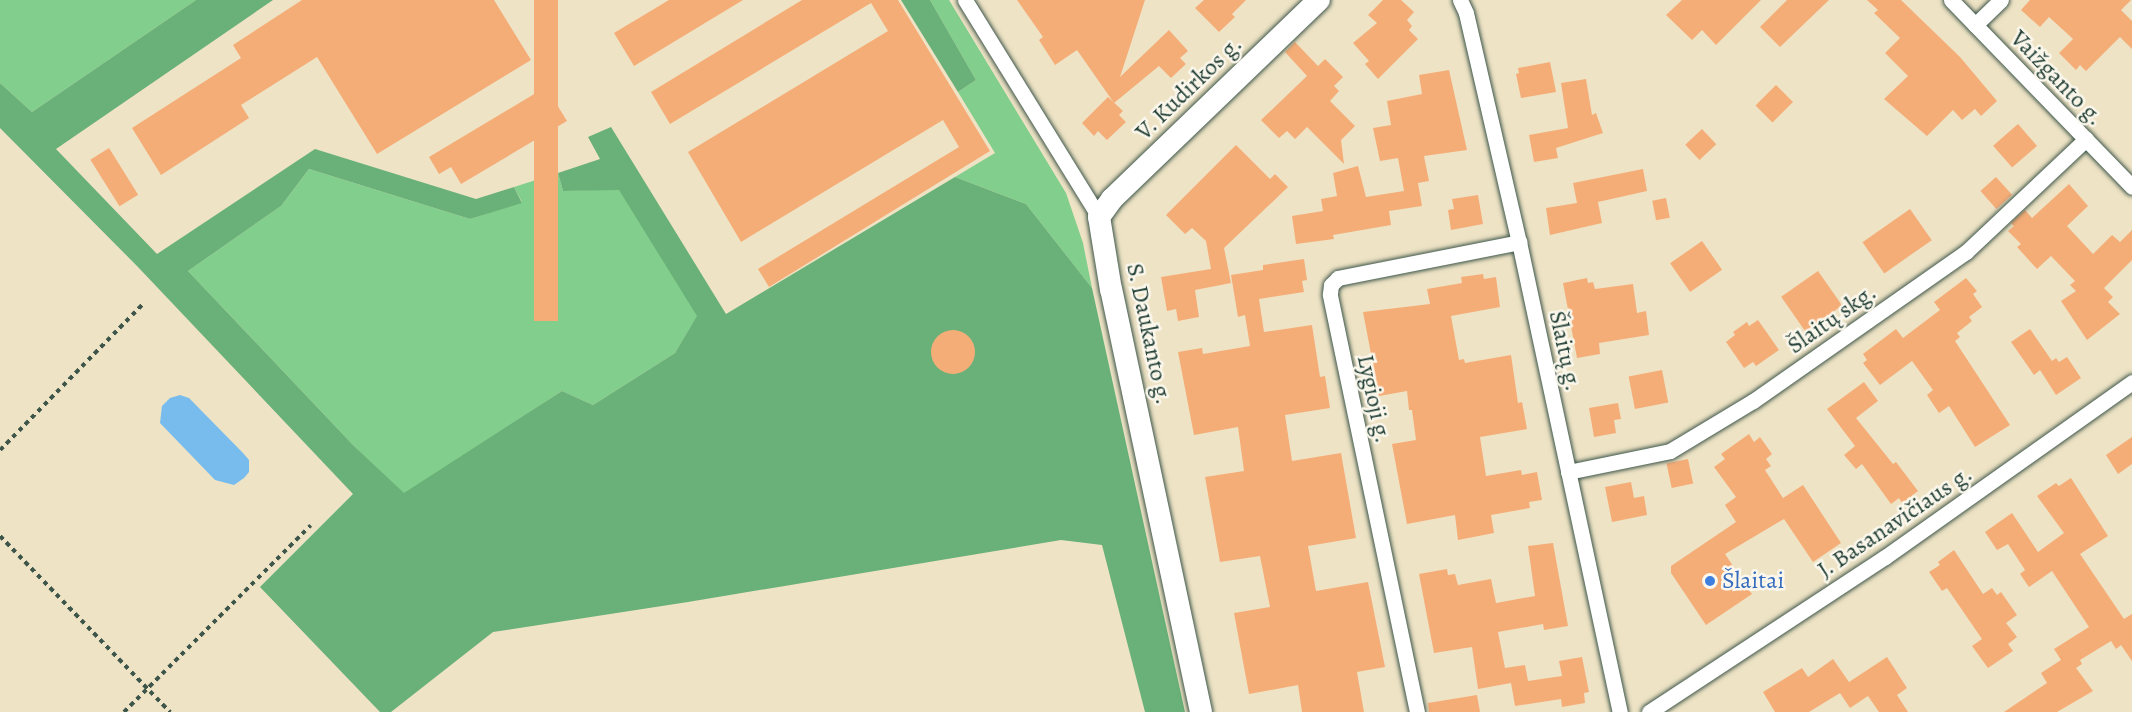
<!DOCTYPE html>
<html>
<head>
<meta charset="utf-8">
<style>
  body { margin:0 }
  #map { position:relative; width:2132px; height:712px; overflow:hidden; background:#eee3c5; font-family:Alegreya,serif }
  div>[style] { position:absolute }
  .green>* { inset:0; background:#82ce8c }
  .forest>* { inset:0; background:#69b178 }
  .water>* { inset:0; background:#78bcee }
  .building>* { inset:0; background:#f5ad78; transform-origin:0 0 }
  .round { border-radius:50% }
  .path>* { height:4px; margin-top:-2px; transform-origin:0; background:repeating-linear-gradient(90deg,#3e564a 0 4.5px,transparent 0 9px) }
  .roads { filter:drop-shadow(0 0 2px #3e564a) drop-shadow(0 0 2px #3e564a) }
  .street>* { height:15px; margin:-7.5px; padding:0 7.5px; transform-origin:7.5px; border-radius:7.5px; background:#fff }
  .secondary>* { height:22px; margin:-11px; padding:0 11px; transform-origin:11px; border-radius:11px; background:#fff }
  .dots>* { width:16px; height:16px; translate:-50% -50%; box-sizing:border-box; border:3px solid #fbf7ec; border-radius:50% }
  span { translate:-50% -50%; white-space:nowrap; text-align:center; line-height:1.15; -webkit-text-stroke:5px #fbf7ec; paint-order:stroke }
  .street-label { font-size:24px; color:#1f3d34 }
  .shop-label { font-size:24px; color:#366cbe }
  .left { translate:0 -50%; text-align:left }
</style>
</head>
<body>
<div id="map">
  <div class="green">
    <div style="clip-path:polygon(0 0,196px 0,32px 112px,0 83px)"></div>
    <div style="clip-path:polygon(930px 0,949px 0,1066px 193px,1083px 243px,1092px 288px,1026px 204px,955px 177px,995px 153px,958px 92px,976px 80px)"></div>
    <div style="clip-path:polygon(309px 169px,470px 219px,522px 202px,514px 187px,558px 173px,563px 191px,619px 189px,698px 315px,675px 353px,593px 405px,562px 391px,404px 494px,353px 445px,188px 271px,281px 206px)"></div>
  </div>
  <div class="forest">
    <div style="clip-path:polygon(196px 0,273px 0,56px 149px,157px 254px,315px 149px,476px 199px,514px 187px,522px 203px,470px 219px,309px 169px,281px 206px,188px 271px,353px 445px,404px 493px,562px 391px,593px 405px,675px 353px,697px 316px,619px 190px,563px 191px,558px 173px,600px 159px,588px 137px,611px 127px,726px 314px,955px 177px,1026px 204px,1092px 288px,1185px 712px,1145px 712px,1102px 545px,1061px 540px,688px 602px,493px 632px,391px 712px,380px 712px,260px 587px,353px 494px,137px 266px,0 128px,0 83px,32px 112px)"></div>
    <div style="clip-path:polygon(901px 0,930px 0,976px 80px,958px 92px)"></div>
  </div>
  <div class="water">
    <div style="clip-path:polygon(180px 395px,189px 398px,243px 453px,249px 460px,249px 472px,244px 478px,234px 485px,215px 480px,160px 423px,162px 406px,170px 398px)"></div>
  </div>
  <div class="building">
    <div style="clip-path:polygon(302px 0,494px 0,531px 60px,377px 154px,317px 57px,241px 105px,249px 118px,161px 175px,132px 128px,241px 58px,233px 45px)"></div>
    <div style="left:534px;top:0;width:24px;height:321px"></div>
    <div style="clip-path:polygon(669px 0,743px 0,634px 66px,614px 33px)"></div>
    <div style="clip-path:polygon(802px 0,898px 0,990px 151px,769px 287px,758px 269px,959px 147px,943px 120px,741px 242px,688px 152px,888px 31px,871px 3px,670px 124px,651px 92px)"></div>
    <div style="clip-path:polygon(1017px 0,1145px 0,1120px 77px,1169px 30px,1188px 51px,1180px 58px,1186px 64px,1171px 78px,1159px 66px,1114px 103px,1077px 50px,1055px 65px,1039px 40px,1043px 37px)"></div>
    <div style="clip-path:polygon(1204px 0,1246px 0,1232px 14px,1235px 17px,1219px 32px,1195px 8px)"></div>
    <div style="clip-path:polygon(1383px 0,1401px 0,1414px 12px,1407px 20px,1412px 26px,1409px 30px,1418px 39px,1378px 79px,1365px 64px,1369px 61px,1353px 43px,1377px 23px,1368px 15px)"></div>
    <div style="clip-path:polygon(1682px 0,1761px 0,1716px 45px,1702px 30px,1692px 40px,1666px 15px)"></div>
    <div style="clip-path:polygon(1787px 0,1829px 0,1780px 47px,1760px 27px)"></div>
    <div style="clip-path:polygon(1867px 0,1901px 0,1960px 57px,1997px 101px,1981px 116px,1975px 109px,1962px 120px,1953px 110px,1927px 136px,1884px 99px,1908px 76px,1885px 53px,1900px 38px,1874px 13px,1878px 10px)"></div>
    <div style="clip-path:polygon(2030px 0,2131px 0,2121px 10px,2132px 21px,2132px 49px,2120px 37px,2086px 71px,2080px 65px,2076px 70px,2059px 53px,2073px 39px,2049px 17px,2040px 27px,2021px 10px)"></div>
    <div style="clip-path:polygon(1295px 42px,1318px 66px,1325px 59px,1343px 77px,1334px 86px,1339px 91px,1330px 101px,1355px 126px,1341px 140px,1344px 164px,1307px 127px,1295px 139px,1287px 131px,1279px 138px,1261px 120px,1307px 76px,1285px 52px)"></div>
    <div style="clip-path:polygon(1550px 62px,1556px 92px,1521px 98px,1516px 74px,1519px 73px,1518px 68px)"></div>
    <div style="clip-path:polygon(1449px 70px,1467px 150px,1424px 156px,1429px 181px,1418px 183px,1422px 206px,1389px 211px,1391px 225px,1333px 235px,1334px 239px,1296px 244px,1292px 216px,1323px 211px,1321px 199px,1337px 196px,1333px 173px,1358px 166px,1366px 197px,1404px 191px,1398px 158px,1380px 161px,1373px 128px,1391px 125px,1387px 101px,1422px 94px,1419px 75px)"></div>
    <div style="clip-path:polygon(1586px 79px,1592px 115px,1596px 113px,1603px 133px,1556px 148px,1558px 158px,1534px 162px,1529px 135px,1568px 128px,1561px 83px)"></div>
    <div style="left:1776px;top:85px;width:24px;height:29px;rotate:45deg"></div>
    <div style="clip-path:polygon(546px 87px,567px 121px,461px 184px,451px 167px,439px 174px,429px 157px)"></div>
    <div style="clip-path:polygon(1108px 97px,1123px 111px,1119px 115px,1126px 122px,1107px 140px,1098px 131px,1094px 136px,1082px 123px)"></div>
    <div style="left:2018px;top:124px;width:29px;height:33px;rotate:49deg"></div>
    <div style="left:1702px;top:129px;width:21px;height:23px;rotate:47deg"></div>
    <div style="clip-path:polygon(1236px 145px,1270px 179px,1275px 174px,1288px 187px,1224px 248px,1231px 283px,1195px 290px,1199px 317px,1178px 321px,1176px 309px,1167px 311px,1161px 277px,1211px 269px,1206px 241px,1192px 228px,1185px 234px,1166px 215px)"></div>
    <div style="left:109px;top:148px;width:55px;height:22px;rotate:58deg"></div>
    <div style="clip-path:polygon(1643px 169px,1647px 191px,1598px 202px,1602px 223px,1550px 235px,1546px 208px,1577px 203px,1573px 183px)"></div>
    <div style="left:1996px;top:177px;width:24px;height:21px;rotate:48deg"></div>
    <div style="clip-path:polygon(2069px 184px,2088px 206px,2067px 226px,2093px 254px,2112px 235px,2120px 242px,2132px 230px,2132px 260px,2104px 288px,2113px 297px,2108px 302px,2120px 314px,2087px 340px,2061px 301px,2076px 291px,2070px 285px,2075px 281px,2051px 256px,2037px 269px,2017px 247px,2021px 244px,2008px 231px,2014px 226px,2011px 223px,2025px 210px,2032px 218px)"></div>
    <div style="clip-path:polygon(1478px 195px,1483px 224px,1451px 230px,1448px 210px,1454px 209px,1452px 199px)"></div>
    <div style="left:1666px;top:198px;width:20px;height:14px;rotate:79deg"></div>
    <div style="left:1910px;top:209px;width:38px;height:58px;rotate:55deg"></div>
    <div style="left:1702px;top:241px;width:35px;height:39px;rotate:55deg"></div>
    <div style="clip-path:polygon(1304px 259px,1307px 280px,1302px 281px,1304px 292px,1259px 299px,1264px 332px,1312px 325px,1320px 377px,1325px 376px,1330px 408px,1285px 415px,1292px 461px,1341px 453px,1356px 538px,1308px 546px,1316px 591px,1368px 582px,1385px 667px,1357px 672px,1364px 712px,1302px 712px,1298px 685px,1249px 694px,1234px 613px,1270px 607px,1260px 556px,1220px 562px,1205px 477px,1244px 471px,1238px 427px,1194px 435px,1178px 352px,1202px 348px,1203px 354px,1250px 346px,1245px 315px,1238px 317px,1231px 275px,1263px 270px,1263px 265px)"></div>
    <div style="left:1818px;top:271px;width:42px;height:45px;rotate:55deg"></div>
    <div style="clip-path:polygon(1483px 274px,1484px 279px,1496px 277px,1500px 307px,1451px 316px,1459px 360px,1464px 359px,1465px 363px,1511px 355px,1518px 403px,1522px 402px,1527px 429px,1480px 437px,1486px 476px,1521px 470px,1522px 475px,1537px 472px,1542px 500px,1529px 502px,1530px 508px,1491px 515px,1494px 533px,1458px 540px,1455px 515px,1407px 524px,1392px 444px,1416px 440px,1412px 410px,1409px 410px,1407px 391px,1379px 396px,1363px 312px,1430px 304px,1427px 289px,1462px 283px,1461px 277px)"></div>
    <div style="clip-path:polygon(1587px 278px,1588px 283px,1593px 282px,1595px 289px,1633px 284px,1637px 313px,1646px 311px,1649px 335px,1599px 343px,1600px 354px,1577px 358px,1563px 283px)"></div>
    <div style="clip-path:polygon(1966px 278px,1977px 291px,1973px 294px,1982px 307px,1969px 317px,1972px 321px,1957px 333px,1960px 337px,1955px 341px,2010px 425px,1975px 447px,1949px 406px,1939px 413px,1927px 395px,1933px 390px,1912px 361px,1880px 385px,1863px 363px,1867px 360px,1863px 354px,1896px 329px,1903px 338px,1940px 310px,1934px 302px)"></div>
    <div style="clip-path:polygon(1758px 320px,1779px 350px,1756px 366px,1753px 362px,1744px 368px,1726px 342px,1735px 335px,1733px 332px,1747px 322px,1749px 326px)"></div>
    <div style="clip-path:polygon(2030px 329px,2052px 361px,2056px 358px,2059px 362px,2067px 357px,2081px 378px,2056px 395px,2040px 370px,2034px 375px,2011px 342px)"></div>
    <div class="round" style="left:931px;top:330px;width:44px;height:44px"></div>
    <div style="left:1662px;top:370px;width:33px;height:34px;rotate:79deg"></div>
    <div style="clip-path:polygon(1864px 382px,1878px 401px,1856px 418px,1893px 464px,1896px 462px,1918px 491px,1902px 503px,1899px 498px,1891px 504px,1862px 464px,1856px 469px,1844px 455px,1855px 446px,1827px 409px)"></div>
    <div style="clip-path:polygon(1618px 403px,1621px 419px,1614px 420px,1616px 433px,1594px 437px,1589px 408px)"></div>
    <div style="clip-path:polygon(1749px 434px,1754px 442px,1760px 437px,1772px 454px,1766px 459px,1771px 466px,1765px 470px,1783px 498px,1803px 485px,1841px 543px,1813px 562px,1784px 519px,1725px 554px,1752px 594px,1706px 625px,1671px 573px,1671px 566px,1736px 522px,1725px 505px,1736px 497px,1714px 467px,1725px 459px,1721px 454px)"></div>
    <div style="clip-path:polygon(2132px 437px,2132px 464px,2118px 474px,2106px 455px)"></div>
    <div style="left:1688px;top:459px;width:25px;height:22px;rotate:78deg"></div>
    <div style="clip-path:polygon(2071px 478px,2108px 536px,2080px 554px,2124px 619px,2132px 614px,2132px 661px,2121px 645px,2116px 649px,2111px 641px,2080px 660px,2082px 664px,2076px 668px,2093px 691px,2057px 712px,2004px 712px,2047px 683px,2041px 673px,2061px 660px,2054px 649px,2089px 627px,2052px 571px,2029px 587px,2020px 574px,2025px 570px,2008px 544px,1997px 550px,1985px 532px,2012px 513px,2038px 552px,2064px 533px,2037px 496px,2056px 483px,2059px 486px)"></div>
    <div style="clip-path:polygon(1631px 482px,1634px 498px,1644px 496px,1647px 515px,1612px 522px,1605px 487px)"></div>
    <div style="clip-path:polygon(1553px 543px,1568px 626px,1544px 630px,1543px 624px,1498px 632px,1505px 668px,1525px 665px,1528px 681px,1562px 676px,1559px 661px,1582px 657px,1589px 692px,1584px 693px,1585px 703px,1562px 707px,1561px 699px,1515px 706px,1511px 683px,1478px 689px,1472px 647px,1434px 653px,1419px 574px,1447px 569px,1448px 575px,1455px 574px,1458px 585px,1491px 579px,1496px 603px,1535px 596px,1528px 546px)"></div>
    <div style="clip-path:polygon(1954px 550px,1983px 594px,1992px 588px,1997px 595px,2001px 592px,2017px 615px,2006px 623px,2017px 637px,2008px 644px,2013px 651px,1988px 668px,1972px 646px,1982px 639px,1947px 588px,1942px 591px,1929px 572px,1940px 565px,1938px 562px)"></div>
    <div style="clip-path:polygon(1887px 657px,1907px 688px,1897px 695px,1908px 712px,1879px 712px,1868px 696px,1850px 708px,1840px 693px,1809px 712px,1775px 712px,1763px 692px,1802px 668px,1808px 677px,1833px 659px,1849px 682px)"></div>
    <div style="clip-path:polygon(1477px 695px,1480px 712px,1429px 712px,1428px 703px)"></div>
  </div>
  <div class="path">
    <div style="left:0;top:450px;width:204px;rotate:-45.6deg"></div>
    <div style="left:0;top:536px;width:245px;rotate:46deg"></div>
    <div style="left:124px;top:712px;width:264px;rotate:-45deg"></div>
  </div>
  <div class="roads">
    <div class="street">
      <div style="left:965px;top:0;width:255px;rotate:58.3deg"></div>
      <div style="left:1460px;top:0;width:14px;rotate:65deg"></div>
      <div style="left:1466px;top:13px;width:235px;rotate:77deg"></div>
      <div style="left:1519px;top:242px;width:481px;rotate:77.9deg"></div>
      <div style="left:1951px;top:0;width:260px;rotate:45.9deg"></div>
      <div style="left:1975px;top:25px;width:36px;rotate:-44deg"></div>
      <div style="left:1568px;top:472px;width:104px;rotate:-11.6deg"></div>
      <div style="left:1670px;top:451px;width:97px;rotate:-31.1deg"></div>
      <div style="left:1753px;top:401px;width:260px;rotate:-35deg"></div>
      <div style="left:1966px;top:252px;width:165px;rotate:-43.3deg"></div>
      <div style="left:1417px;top:712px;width:427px;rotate:-101.8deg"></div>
      <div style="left:1330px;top:294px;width:9px;rotate:-84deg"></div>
      <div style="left:1331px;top:285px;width:10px;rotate:-45deg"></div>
      <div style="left:1338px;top:278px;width:185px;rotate:-11.2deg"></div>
      <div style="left:1649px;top:712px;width:282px;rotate:-33.3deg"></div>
      <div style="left:1885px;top:557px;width:303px;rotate:-35.3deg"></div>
    </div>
    <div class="secondary">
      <div style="left:1201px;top:712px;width:431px;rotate:-102deg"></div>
      <div style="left:1111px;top:290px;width:74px;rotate:-99.3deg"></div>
      <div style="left:1099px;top:217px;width:22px;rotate:-54deg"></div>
      <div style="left:1112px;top:199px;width:287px;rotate:-43.9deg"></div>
    </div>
  </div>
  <div class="dots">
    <div style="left:1710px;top:581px;background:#3f7fe0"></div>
  </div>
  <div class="street-label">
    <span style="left:2057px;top:78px;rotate:46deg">Vaižganto g.</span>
    <span style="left:1189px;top:88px;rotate:-44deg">V. Kudirkos g.</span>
    <span style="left:1832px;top:319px;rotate:-35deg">Šlaitų skg.</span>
    <span style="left:1149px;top:334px;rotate:78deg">S. Daukanto g.</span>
    <span style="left:1565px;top:351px;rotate:78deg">Šlaitų g.</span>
    <span style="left:1374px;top:399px;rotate:78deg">Lygioji g.</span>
    <span style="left:1895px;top:522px;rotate:-34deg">J. Basanavičiaus g.</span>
  </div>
  <div class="shop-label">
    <span class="left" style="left:1722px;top:581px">Šlaitai</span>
  </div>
</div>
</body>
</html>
